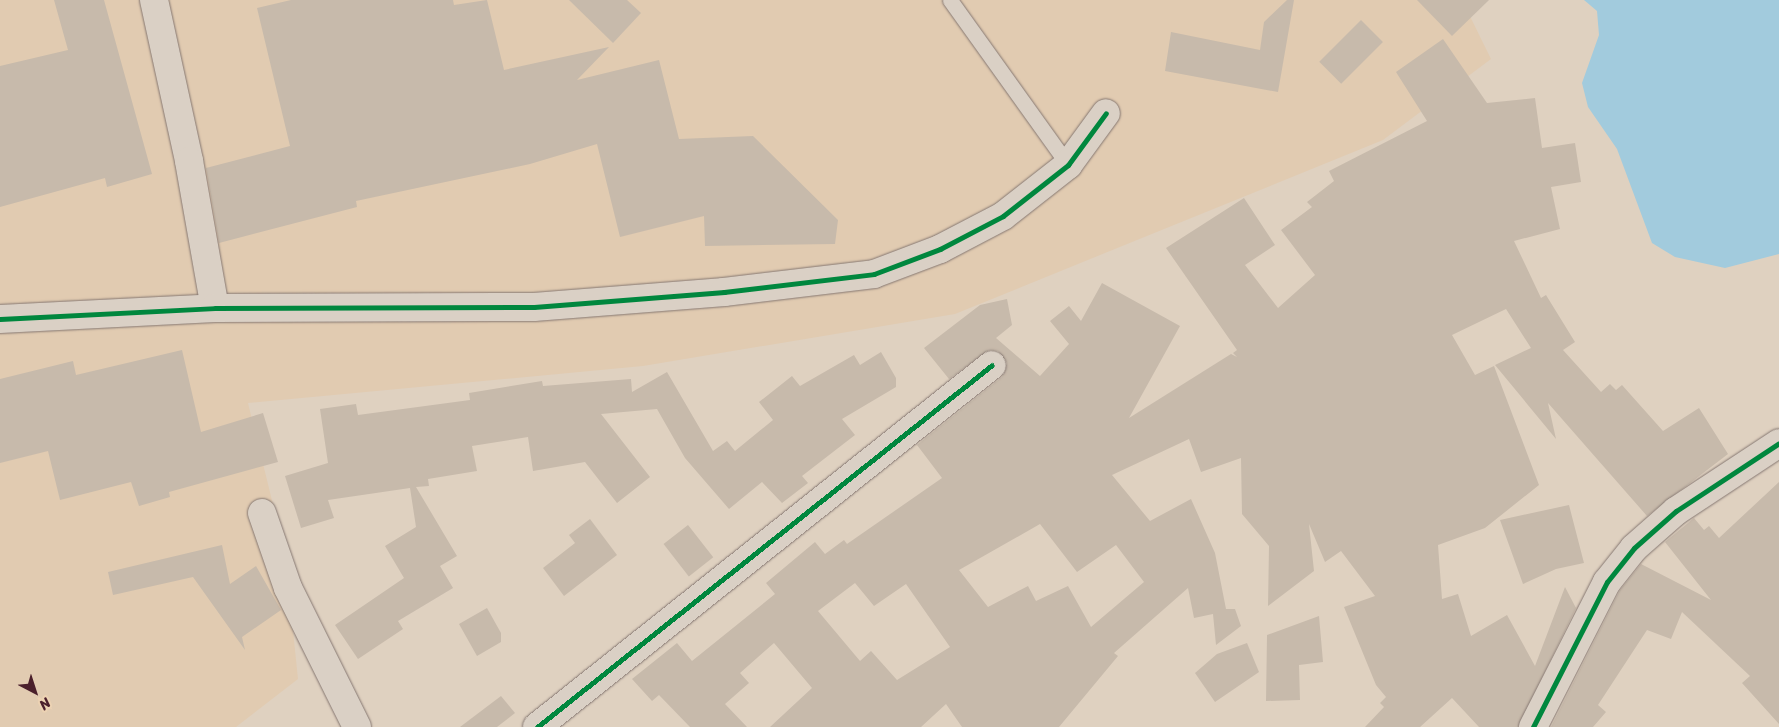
<!DOCTYPE html>
<html>
<head>
<meta charset="utf-8">
<style>
  body { margin:0 }
  #map { position:relative; width:1779px; height:727px; overflow:hidden; background:#dfd1c0; font-family:Sriracha,sans-serif }
  div>[style] { position:absolute }
  .built>* { inset:0; background:#e1cbb1 }
  .water>* { inset:0; background:#a2cbdd }
  .building>* { inset:0; background:#c7baab; transform-origin:0 0 }
  .roads { filter:drop-shadow(0 0 1px #857771) drop-shadow(0 0 1px #857771) }
  .lane>* { height:15px; margin:-7.5px; padding:0 7.5px; transform-origin:7.5px; border-radius:7.5px; background:#dad0c5 }
  .street>* { height:28px; margin:-14px; padding:0 14px; transform-origin:14px; border-radius:14px; background:#dad0c5 }
  .cycleway>* { height:5px; margin:-2.5px; padding:0 2.5px; transform-origin:2.5px; border-radius:2.5px; background:#00873e }
  span { translate:-50% -50%; white-space:nowrap; text-align:center; line-height:1.15; -webkit-text-stroke:5px #ecd2b3; paint-order:stroke }
  .north { position:absolute; left:10px; top:667px; width:50px; height:50px; -webkit-text-stroke:4px #ecd2b3; paint-order:stroke; rotate:140deg; font-size:14px; font-weight:700; line-height:20px; text-align:center; color:#4a1f2b }
  .north::after { content:''; display:block; margin:auto; width:18px; height:22px; background:#4a1f2b; clip-path:polygon(50% 0,100% 100%,50% 72%,0 100%) }
</style>
</head>
<body>
<div id="map">
  <div class="built">
    <div style="clip-path:polygon(0 0,1462px 0,1491px 59px,1383px 140px,955px 314px,643px 366px,248px 403px,285px 553px,298px 679px,236px 727px,0 727px)"></div>
  </div>
  <div class="water">
    <div style="clip-path:polygon(1584px 0,1779px 0,1779px 254px,1725px 268px,1675px 257px,1652px 243px,1617px 149px,1588px 107px,1582px 83px,1599px 35px,1597px 11px)"></div>
  </div>
  <div class="building">
    <div style="clip-path:polygon(54px 0,104px 0,152px 174px,107px 187px,105px 178px,0 207px,0 66px,68px 50px)"></div>
    <div style="clip-path:polygon(291px 0,453px 0,454px 5px,487px 0,504px 70px,609px 47px,577px 80px,659px 60px,679px 139px,753px 136px,838px 220px,835px 244px,705px 246px,704px 216px,620px 237px,597px 144px,530px 164px,356px 201px,357px 207px,219px 243px,206px 168px,290px 146px,257px 8px)"></div>
    <div style="clip-path:polygon(569px 0,627px 0,641px 13px,613px 43px)"></div>
    <div style="clip-path:polygon(1287px 0,1294px 0,1278px 92px,1165px 71px,1171px 32px,1260px 50px,1264px 22px)"></div>
    <div style="clip-path:polygon(1417px 0,1489px 0,1452px 36px)"></div>
    <div style="left:1361px;top:20px;width:31px;height:59px;rotate:45deg"></div>
    <div style="clip-path:polygon(evenodd,1443px 39px,1487px 103px,1535px 98px,1542px 148px,1575px 143px,1581px 182px,1551px 187px,1560px 229px,1514px 241px,1541px 298px,1546px 295px,1575px 342px,1563px 350px,1601px 392px,1610px 384px,1616px 390px,1622px 385px,1663px 431px,1699px 408px,1728px 454px,1647px 516px,1548px 403px,1556px 439px,1495px 365px,1531px 348px,1506px 309px,1452px 335px,1475px 375px,1494px 366px,1539px 485px,1485px 528px,1438px 545px,1442px 599px,1458px 594px,1471px 636px,1507px 615px,1535px 666px,1565px 587px,1576px 608px,1518px 727px,1479px 727px,1452px 698px,1420px 727px,1365px 727px,1384px 707px,1380px 703px,1386px 697px,1376px 685px,1344px 607px,1375px 596px,1341px 551px,1325px 562px,1309px 524px,1314px 571px,1268px 606px,1269px 546px,1242px 514px,1241px 458px,1201px 472px,1189px 439px,1112px 475px,1150px 521px,1191px 499px,1215px 553px,1226px 609px,1235px 609px,1241px 626px,1216px 645px,1213px 614px,1194px 618px,1188px 588px,1114px 653px,1118px 656px,1059px 727px,962px 727px,946px 704px,921px 727px,770px 727px,812px 688px,774px 643px,740px 673px,749px 683px,725px 704px,747px 727px,690px 727px,659px 695px,652px 701px,632px 679px,677px 643px,692px 661px,775px 594px,766px 583px,815px 542px,825px 554px,844px 540px,847px 544px,942px 478px,917px 445px,1002px 377px,1007px 363px,998px 351px,989px 350px,949px 379px,924px 348px,980px 305px,1007px 299px,1012px 325px,996px 338px,1040px 376px,1069px 344px,1050px 321px,1069px 306px,1081px 321px,1102px 283px,1180px 326px,1129px 418px,1231px 354px,1237px 357px,1233px 353px,1237px 350px,1166px 248px,1244px 198px,1275px 245px,1245px 265px,1278px 308px,1315px 275px,1281px 230px,1312px 207px,1307px 202px,1334px 181px,1329px 171px,1427px 121px,1396px 72px,1443px 39px,1040px 524px,1077px 572px,1116px 545px,1144px 582px,1091px 627px,1068px 586px,1036px 601px,1028px 586px,988px 607px,959px 570px,1040px 524px,1443px 39px,855px 583px,874px 606px,906px 584px,950px 647px,897px 680px,871px 651px,860px 661px,818px 611px,855px 583px)"></div>
    <div style="clip-path:polygon(182px 350px,201px 432px,263px 413px,278px 462px,169px 492px,170px 497px,139px 506px,131px 482px,60px 500px,48px 451px,0 463px,0 379px,73px 361px,76px 375px)"></div>
    <div style="clip-path:polygon(881px 352px,896px 378px,896px 387px,842px 419px,855px 435px,802px 476px,808px 483px,782px 503px,762px 482px,729px 509px,685px 458px,657px 409px,601px 414px,650px 477px,617px 503px,585px 462px,533px 471px,528px 437px,472px 446px,477px 471px,428px 479px,429px 486px,416px 487px,457px 556px,440px 566px,453px 588px,398px 621px,403px 629px,358px 659px,335px 625px,404px 578px,385px 546px,416px 527px,410px 488px,328px 500px,334px 518px,301px 528px,285px 476px,328px 463px,320px 409px,356px 404px,358px 415px,470px 400px,469px 393px,542px 381px,543px 386px,631px 379px,632px 392px,667px 372px,713px 451px,727px 441px,735px 451px,773px 420px,759px 402px,792px 376px,800px 386px,854px 355px,860px 365px)"></div>
    <div style="clip-path:polygon(1779px 482px,1779px 724px,1742px 683px,1750px 676px,1682px 612px,1671px 639px,1647px 630px,1598px 705px,1606px 712px,1593px 727px,1551px 727px,1620px 590px,1641px 564px,1711px 600px,1665px 542px,1694px 518px,1704px 530px,1709px 526px,1719px 538px)"></div>
    <div style="clip-path:polygon(1569px 505px,1584px 563px,1556px 569px,1523px 584px,1500px 520px)"></div>
    <div style="clip-path:polygon(590px 519px,617px 555px,564px 596px,543px 568px,575px 543px,569px 535px)"></div>
    <div style="left:688px;top:525px;width:41px;height:31px;rotate:52deg"></div>
    <div style="clip-path:polygon(222px 545px,230px 584px,256px 566px,281px 610px,242px 637px,245px 650px,193px 577px,113px 595px,108px 572px)"></div>
    <div style="clip-path:polygon(487px 608px,501px 633px,501px 642px,477px 656px,459px 624px)"></div>
    <div style="clip-path:polygon(1319px 616px,1323px 662px,1299px 665px,1300px 700px,1266px 701px,1267px 635px)"></div>
    <div style="clip-path:polygon(1247px 643px,1259px 672px,1215px 702px,1195px 673px,1217px 654px)"></div>
    <div style="clip-path:polygon(501px 696px,515px 713px,497px 727px,460px 727px)"></div>
  </div>
  <div class="roads">
    <div class="lane">
      <div style="left:950px;top:0;width:203px;rotate:54.4deg"></div>
    </div>
    <div class="street">
      <div style="left:154px;top:0;width:165px;rotate:77.7deg"></div>
      <div style="left:189px;top:161px;width:149px;rotate:80deg"></div>
      <div style="left:0;top:319px;width:215px;rotate:-2.9deg"></div>
      <div style="left:215px;top:308px;width:319px;rotate:-0.2deg"></div>
      <div style="left:534px;top:307px;width:191px;rotate:-4.5deg"></div>
      <div style="left:724px;top:292px;width:151px;rotate:-6.8deg"></div>
      <div style="left:874px;top:274px;width:71px;rotate:-20.7deg"></div>
      <div style="left:940px;top:249px;width:71px;rotate:-27.6deg"></div>
      <div style="left:1003px;top:216px;width:83px;rotate:-38.1deg"></div>
      <div style="left:1068px;top:165px;width:64px;rotate:-53.8deg"></div>
      <div style="left:262px;top:513px;width:79px;rotate:70.9deg"></div>
      <div style="left:288px;top:588px;width:155px;rotate:63.6deg"></div>
      <div style="left:537px;top:727px;width:581px;rotate:-38.51deg"></div>
      <div style="left:1533px;top:727px;width:163px;rotate:-63deg"></div>
      <div style="left:1607px;top:582px;width:43px;rotate:-51.5deg"></div>
      <div style="left:1634px;top:548px;width:56px;rotate:-41.4deg"></div>
      <div style="left:1676px;top:511px;width:123px;rotate:-33.4deg"></div>
    </div>
  </div>
  <div class="cycleway">
    <div style="left:0;top:319px;width:215px;rotate:-2.9deg"></div>
    <div style="left:215px;top:308px;width:319px;rotate:-0.2deg"></div>
    <div style="left:534px;top:307px;width:191px;rotate:-4.5deg"></div>
    <div style="left:724px;top:292px;width:151px;rotate:-6.8deg"></div>
    <div style="left:874px;top:274px;width:71px;rotate:-20.7deg"></div>
    <div style="left:940px;top:249px;width:71px;rotate:-27.6deg"></div>
    <div style="left:1003px;top:216px;width:83px;rotate:-38.1deg"></div>
    <div style="left:1068px;top:165px;width:64px;rotate:-53.8deg"></div>
    <div style="left:537px;top:727px;width:581px;rotate:-38.51deg"></div>
    <div style="left:1533px;top:727px;width:163px;rotate:-63deg"></div>
    <div style="left:1607px;top:582px;width:43px;rotate:-51.5deg"></div>
    <div style="left:1634px;top:548px;width:56px;rotate:-41.4deg"></div>
    <div style="left:1676px;top:511px;width:123px;rotate:-33.4deg"></div>
  </div>
  <div class="north">N</div>
</div>
</body>
</html>
